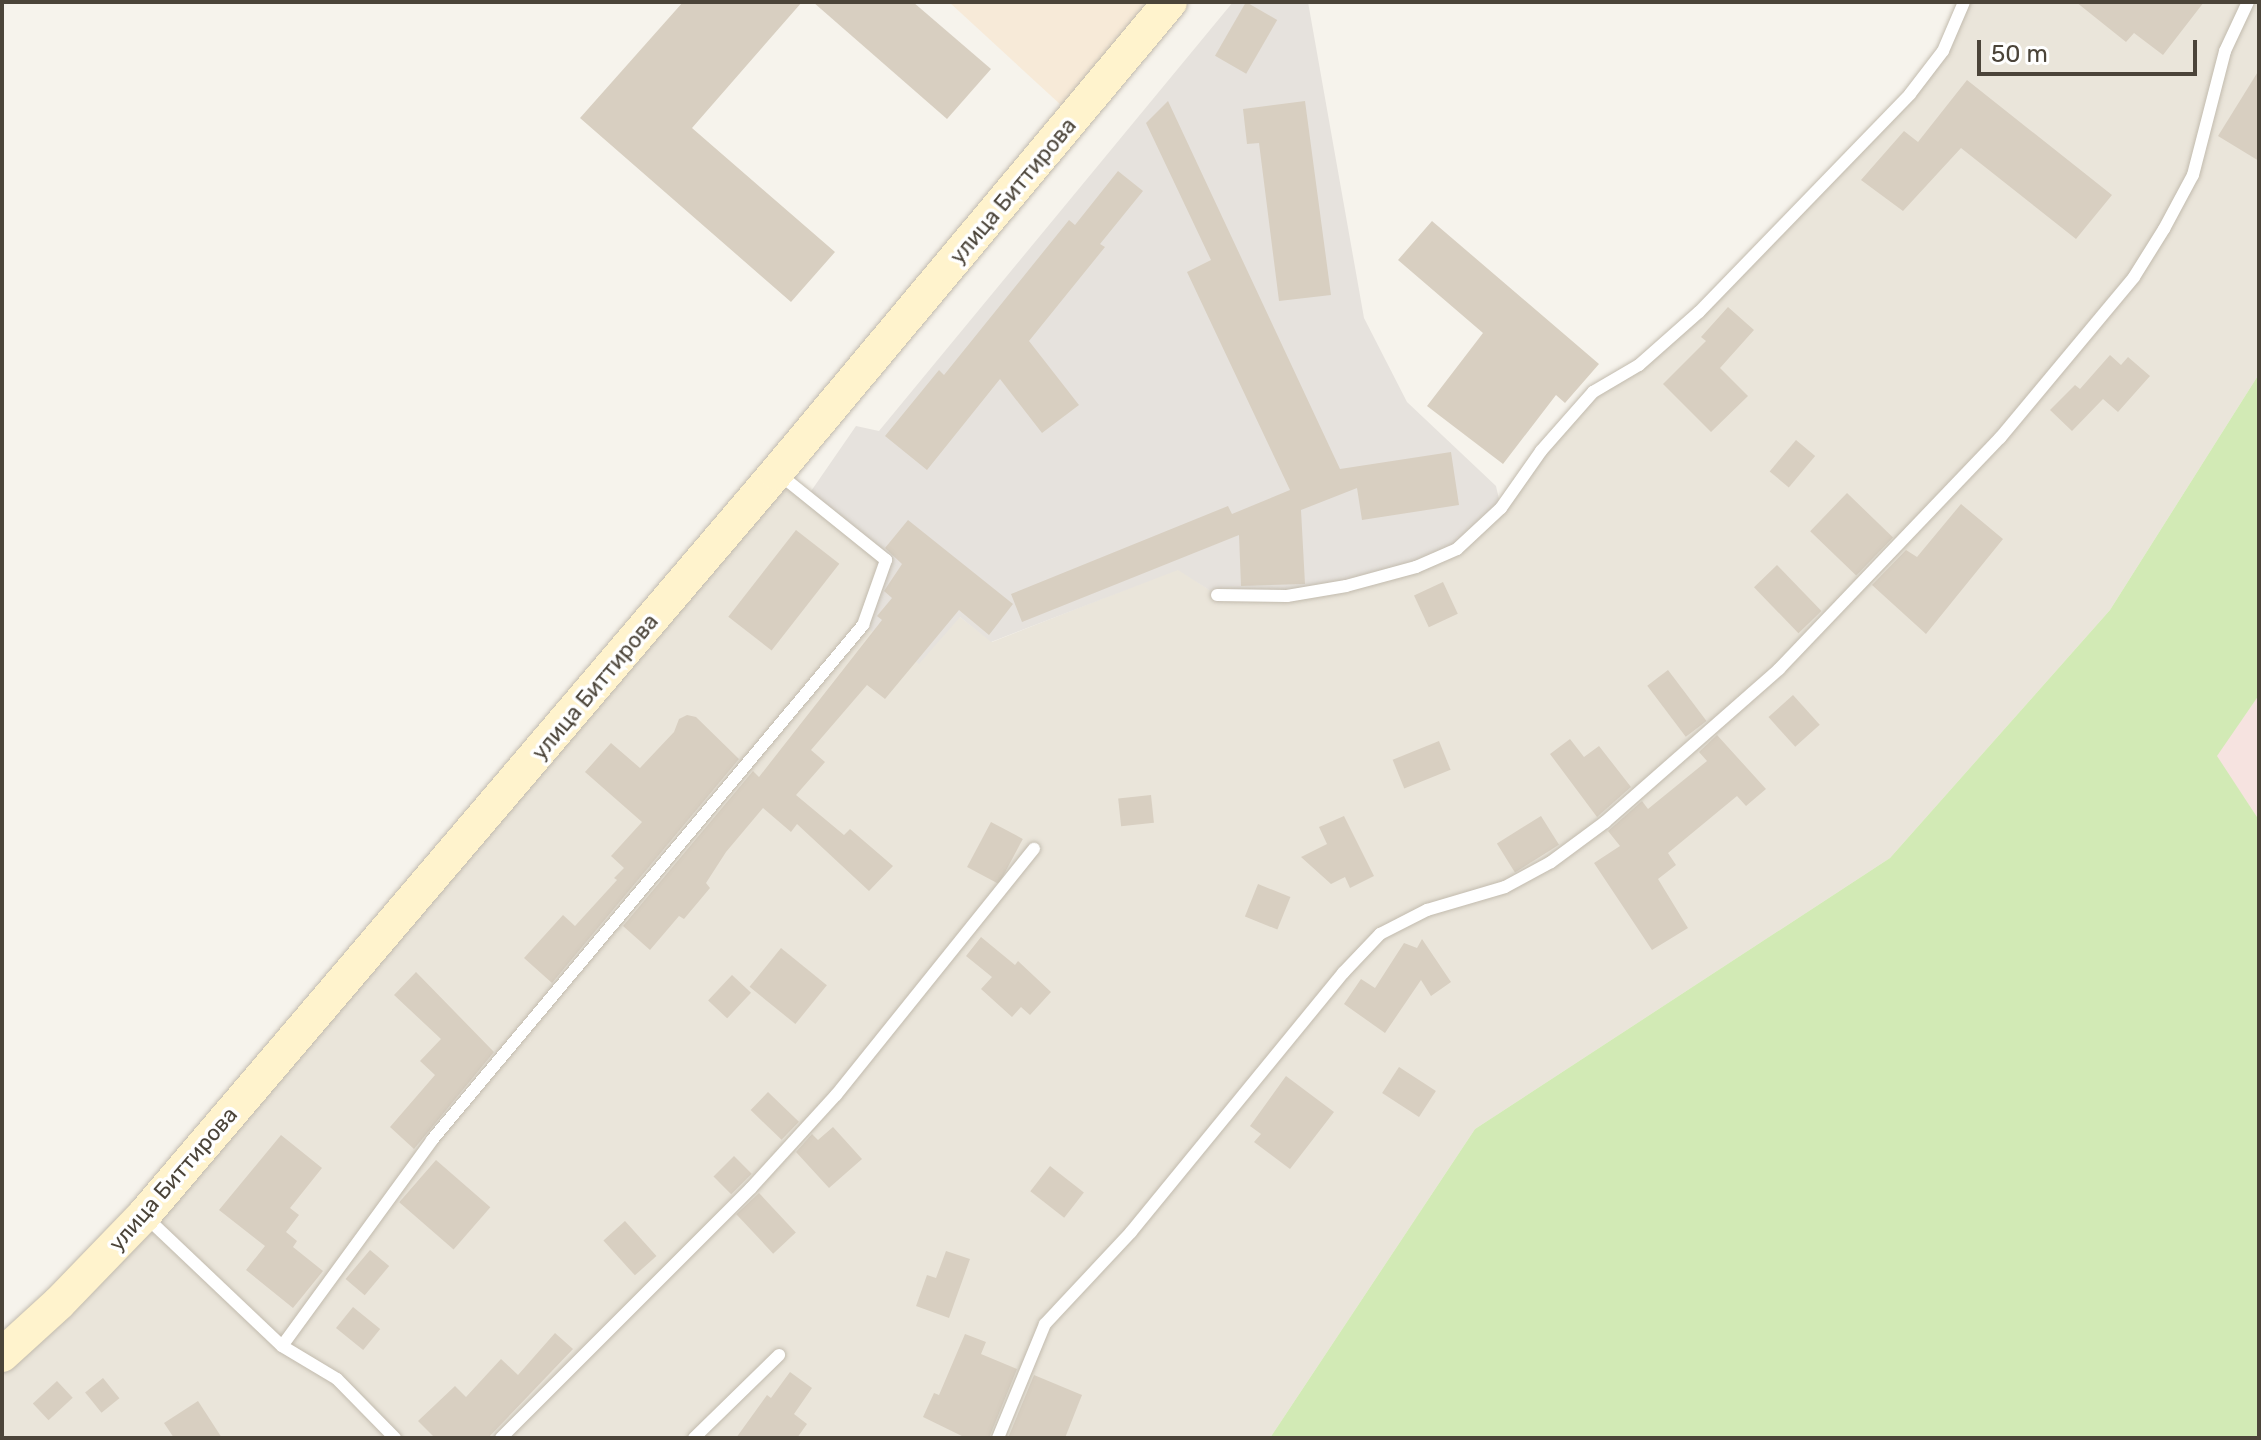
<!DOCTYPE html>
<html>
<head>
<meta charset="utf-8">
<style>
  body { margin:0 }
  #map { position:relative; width:2261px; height:1440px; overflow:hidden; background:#f6f3ec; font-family:Rubik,sans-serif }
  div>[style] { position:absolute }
  .residential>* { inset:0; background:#eae5da }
  .commercial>* { inset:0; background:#f7ead8 }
  .industrial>* { inset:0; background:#e6e2dd }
  .medical>* { inset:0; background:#f6e3e0 }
  .green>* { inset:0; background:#d2eab5 }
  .building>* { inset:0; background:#d8cfc1; transform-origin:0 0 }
  .roads { filter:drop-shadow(0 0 2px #c2bbae) drop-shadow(0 0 2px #c2bbae) }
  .lane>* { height:12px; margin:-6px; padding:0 6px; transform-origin:6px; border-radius:6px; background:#fff }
  .secondary>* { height:34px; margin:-17px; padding:0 17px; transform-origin:17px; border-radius:17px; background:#fff3cd }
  span { translate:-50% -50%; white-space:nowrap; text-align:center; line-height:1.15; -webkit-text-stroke:7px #fff; paint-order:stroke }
  .street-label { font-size:22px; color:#4b4439 }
  .frame { position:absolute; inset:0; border:4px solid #4b4439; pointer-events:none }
  .scale { position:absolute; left:1977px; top:40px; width:220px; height:36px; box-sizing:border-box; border:4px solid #4b4439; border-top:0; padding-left:10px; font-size:24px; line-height:28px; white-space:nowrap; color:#4b4439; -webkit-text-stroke:6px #fff; paint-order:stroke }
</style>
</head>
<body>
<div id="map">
  <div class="residential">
    <div style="clip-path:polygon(1964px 2px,2259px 2px,2259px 374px,2110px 610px,1890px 858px,1475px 1129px,1270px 1438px,2px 1438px,2px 1356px,776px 473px,992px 642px,1178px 569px,1217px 595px,1501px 508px,1593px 392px,1639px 365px,1699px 312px,1943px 51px)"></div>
  </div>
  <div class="commercial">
    <div style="clip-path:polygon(949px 2px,1170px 2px,1074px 117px)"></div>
  </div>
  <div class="industrial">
    <div style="clip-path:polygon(1233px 2px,1308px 2px,1364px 318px,1407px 402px,1496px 486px,1501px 508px,1457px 549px,1416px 567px,1287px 596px,1217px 595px,1178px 570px,991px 642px,960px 617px,919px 664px,863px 625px,886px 560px,807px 497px,856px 426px,879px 431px)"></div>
  </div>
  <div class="medical">
    <div style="clip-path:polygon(2259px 695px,2259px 820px,2216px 756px)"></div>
  </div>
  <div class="green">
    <div style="clip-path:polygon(2259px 374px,2259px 695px,2217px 756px,2259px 820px,2259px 1438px,1270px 1438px,1475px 1129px,1890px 858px,2110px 610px)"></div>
  </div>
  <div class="building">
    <div style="clip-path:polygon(683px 2px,802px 2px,692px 128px,835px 252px,791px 302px,580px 118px)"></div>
    <div style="clip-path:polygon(813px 2px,913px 2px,991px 69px,947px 119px)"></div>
    <div style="left:1246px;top:2px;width:36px;height:62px;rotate:30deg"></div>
    <div style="clip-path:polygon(2076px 2px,2204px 2px,2163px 55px,2134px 33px,2126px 42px)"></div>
    <div style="clip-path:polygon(2259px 70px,2259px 161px,2218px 136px)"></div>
    <div style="clip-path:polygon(1967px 80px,2112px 195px,2076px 239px,1961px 148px,1903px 211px,1861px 180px,1904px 131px,1918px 142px)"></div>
    <div style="clip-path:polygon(1168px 101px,1340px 469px,1451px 452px,1459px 505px,1362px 520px,1357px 488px,1301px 510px,1305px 584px,1241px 586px,1239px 535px,1022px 622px,1011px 594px,1228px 506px,1232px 514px,1290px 490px,1187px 272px,1211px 260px,1146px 123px)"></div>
    <div style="clip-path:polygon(1305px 101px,1331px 295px,1279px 301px,1259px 143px,1247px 144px,1243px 109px)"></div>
    <div style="clip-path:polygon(1118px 171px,1143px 191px,1100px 244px,1105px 247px,1029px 341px,1079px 405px,1042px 433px,1000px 379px,927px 470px,885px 436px,939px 370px,944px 375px,1069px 220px,1075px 225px)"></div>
    <div style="clip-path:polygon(1432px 221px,1599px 364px,1565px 403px,1556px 395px,1503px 464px,1427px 406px,1483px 333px,1398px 260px)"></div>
    <div style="clip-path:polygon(1728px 307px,1754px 330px,1720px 368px,1748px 396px,1711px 432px,1663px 384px,1706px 341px,1701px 337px)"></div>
    <div style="clip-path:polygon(2110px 355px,2121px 365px,2128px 357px,2150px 376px,2118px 412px,2103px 399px,2072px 431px,2050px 410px,2075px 385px,2080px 389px)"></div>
    <div style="left:1796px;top:440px;width:25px;height:41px;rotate:40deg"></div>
    <div style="left:1847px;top:493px;width:64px;height:53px;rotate:44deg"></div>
    <div style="clip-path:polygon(1961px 504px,2003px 539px,1926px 634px,1872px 585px,1906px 550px,1917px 557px)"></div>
    <div style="clip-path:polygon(908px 520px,1013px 604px,989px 635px,959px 610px,885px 699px,867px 685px,811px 750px,825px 762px,796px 795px,844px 835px,850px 829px,893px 866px,869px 891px,797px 824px,791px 832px,763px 808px,726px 852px,706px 883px,710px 888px,684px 919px,679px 916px,650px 950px,623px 926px,753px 771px,759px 777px,882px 620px,877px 616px,892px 598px,884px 591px,902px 564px,885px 548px)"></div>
    <div style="left:796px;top:530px;width:55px;height:110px;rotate:38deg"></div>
    <div style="left:1777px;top:565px;width:64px;height:32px;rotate:46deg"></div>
    <div style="left:1443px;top:582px;width:35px;height:32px;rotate:65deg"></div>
    <div style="left:1668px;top:670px;width:64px;height:26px;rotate:53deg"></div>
    <div style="left:1793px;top:695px;width:40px;height:33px;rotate:48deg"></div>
    <div style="clip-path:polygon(687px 715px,696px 717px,739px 759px,552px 983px,524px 958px,563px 915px,575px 926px,617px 880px,614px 878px,624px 868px,611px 856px,642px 822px,585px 772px,611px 743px,640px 768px,674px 732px,679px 719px)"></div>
    <div style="clip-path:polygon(1717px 735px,1766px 789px,1746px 806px,1737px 796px,1668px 853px,1676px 865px,1658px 879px,1688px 928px,1652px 950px,1594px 863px,1620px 846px,1608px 831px,1642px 801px,1648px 809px,1707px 761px,1699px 752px)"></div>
    <div style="clip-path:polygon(1570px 739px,1584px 757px,1599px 746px,1631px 787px,1597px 817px,1550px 754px)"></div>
    <div style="left:1439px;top:741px;width:31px;height:50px;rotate:68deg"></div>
    <div style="left:1151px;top:795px;width:28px;height:33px;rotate:84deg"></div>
    <div style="clip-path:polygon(1344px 816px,1374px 876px,1350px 888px,1345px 877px,1331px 884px,1301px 857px,1327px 844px,1319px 827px)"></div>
    <div style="left:1541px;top:816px;width:34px;height:52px;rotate:58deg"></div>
    <div style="left:991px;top:822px;width:36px;height:51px;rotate:28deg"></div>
    <div style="left:1258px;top:884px;width:35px;height:35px;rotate:22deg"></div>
    <div style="clip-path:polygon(981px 937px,1015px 965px,1018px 961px,1051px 992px,1030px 1015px,1021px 1007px,1012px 1017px,981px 989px,992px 977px,966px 956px)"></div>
    <div style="clip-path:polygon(1422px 939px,1451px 982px,1431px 996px,1421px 980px,1385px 1033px,1344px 1004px,1361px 979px,1375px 988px,1404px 943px,1417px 948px)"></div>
    <div style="left:781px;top:948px;width:59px;height:50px;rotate:39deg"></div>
    <div style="clip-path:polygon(416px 972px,494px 1052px,414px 1149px,390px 1127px,435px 1075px,420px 1061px,441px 1039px,394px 995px)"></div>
    <div style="left:732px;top:975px;width:26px;height:35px;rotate:43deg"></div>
    <div style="left:1399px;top:1067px;width:44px;height:31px;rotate:33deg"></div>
    <div style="clip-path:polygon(1286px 1076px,1334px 1112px,1290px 1169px,1254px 1142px,1261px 1134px,1250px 1126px)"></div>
    <div style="left:768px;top:1092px;width:43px;height:25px;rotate:44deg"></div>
    <div style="clip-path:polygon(833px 1127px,862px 1159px,829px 1188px,796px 1152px,812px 1134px,818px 1140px)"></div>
    <div style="clip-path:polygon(281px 1135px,322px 1168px,290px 1208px,299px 1215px,286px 1232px,297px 1241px,293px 1247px,323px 1271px,293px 1308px,246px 1270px,265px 1246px,219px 1210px)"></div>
    <div style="left:734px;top:1156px;width:25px;height:29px;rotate:45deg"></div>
    <div style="left:436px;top:1160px;width:72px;height:56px;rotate:41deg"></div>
    <div style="left:1050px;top:1166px;width:43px;height:32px;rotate:38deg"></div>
    <div style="left:759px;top:1193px;width:54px;height:31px;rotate:47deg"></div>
    <div style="left:625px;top:1221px;width:47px;height:29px;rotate:48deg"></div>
    <div style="left:370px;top:1250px;width:25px;height:38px;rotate:40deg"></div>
    <div style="clip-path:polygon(946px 1251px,970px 1259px,949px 1318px,916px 1306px,927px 1275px,936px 1278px)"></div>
    <div style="left:353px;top:1307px;width:35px;height:27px;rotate:39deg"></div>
    <div style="clip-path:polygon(555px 1333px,573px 1349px,488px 1438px,435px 1438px,418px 1421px,455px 1386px,466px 1397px,501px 1359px,518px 1375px)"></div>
    <div style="clip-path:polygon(965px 1334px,986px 1342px,981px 1354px,1017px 1369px,989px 1438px,966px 1438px,923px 1417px,934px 1393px,939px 1395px)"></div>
    <div style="clip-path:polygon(790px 1372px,812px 1388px,794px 1414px,807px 1424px,797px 1438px,736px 1438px,767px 1395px,771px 1398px)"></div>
    <div style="clip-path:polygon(1034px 1375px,1082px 1395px,1065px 1438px,1008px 1438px)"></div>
    <div style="left:103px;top:1378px;width:26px;height:23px;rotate:51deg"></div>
    <div style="left:57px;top:1381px;width:23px;height:33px;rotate:47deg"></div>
    <div style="clip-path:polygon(198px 1401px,222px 1438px,174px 1438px,164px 1423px)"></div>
  </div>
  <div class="roads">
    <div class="lane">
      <div style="left:1217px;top:595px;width:70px;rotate:0.8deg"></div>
      <div style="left:1287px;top:596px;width:60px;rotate:-9.6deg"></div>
      <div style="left:1346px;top:586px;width:73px;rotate:-15.2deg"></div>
      <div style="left:1416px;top:567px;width:45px;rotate:-23.7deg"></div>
      <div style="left:1457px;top:549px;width:60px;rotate:-43deg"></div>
      <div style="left:1501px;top:508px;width:70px;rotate:-54.9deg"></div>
      <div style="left:1541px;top:451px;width:79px;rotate:-48.6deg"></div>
      <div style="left:1593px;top:392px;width:53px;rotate:-30.4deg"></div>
      <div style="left:1639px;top:365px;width:80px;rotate:-41.5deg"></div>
      <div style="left:1699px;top:312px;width:303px;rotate:-45.9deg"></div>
      <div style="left:1910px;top:94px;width:54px;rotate:-52.5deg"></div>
      <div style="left:1943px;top:51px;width:53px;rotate:-66.8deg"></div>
      <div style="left:146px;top:1217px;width:187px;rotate:43.5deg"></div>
      <div style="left:282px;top:1346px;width:64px;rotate:31deg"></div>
      <div style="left:337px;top:1379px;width:83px;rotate:45.5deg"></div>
      <div style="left:282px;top:1346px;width:255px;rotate:-53.9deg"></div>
      <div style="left:432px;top:1140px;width:672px;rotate:-50.07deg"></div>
      <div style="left:863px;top:625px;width:69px;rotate:-70.5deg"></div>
      <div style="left:886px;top:560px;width:137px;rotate:-141.2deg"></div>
      <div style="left:501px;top:1438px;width:354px;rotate:-45deg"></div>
      <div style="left:751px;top:1188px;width:126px;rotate:-47.6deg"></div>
      <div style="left:836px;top:1095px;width:316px;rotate:-51.2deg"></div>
      <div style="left:694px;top:1438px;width:119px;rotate:-44.3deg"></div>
      <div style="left:998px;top:1438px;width:123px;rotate:-67.6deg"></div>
      <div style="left:1045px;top:1324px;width:126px;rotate:-46.9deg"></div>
      <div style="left:1131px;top:1232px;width:335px;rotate:-50.7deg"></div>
      <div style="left:1343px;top:973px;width:54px;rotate:-46.5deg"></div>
      <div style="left:1380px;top:934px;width:53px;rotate:-27.1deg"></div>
      <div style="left:1427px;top:910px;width:81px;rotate:-16.4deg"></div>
      <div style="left:1505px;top:887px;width:52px;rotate:-28.5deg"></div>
      <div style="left:1551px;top:862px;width:67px;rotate:-36.5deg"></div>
      <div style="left:1605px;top:822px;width:232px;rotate:-41.3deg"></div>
      <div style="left:1779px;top:669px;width:320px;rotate:-46.3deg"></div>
      <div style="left:2000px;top:438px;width:209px;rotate:-50.2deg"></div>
      <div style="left:2134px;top:277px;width:57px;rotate:-58deg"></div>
      <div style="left:2164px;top:229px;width:61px;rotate:-61.8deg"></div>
      <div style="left:2193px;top:175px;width:128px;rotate:-75.5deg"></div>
      <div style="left:2225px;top:51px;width:54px;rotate:-64.9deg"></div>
    </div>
    <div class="secondary">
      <div style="left:2px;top:1355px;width:77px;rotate:-42.4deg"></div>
      <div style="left:59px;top:1303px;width:122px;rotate:-46deg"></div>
      <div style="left:144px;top:1215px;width:975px;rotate:-49.58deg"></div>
      <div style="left:776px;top:473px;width:614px;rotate:-50.09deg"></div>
    </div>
  </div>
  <div class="street-label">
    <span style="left:1013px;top:191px;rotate:-50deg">улица Биттирова</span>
    <span style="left:595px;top:687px;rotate:-50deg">улица Биттирова</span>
    <span style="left:173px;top:1179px;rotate:-49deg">улица Биттирова</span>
  </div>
  <div class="frame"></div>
  <div class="scale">50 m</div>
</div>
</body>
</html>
